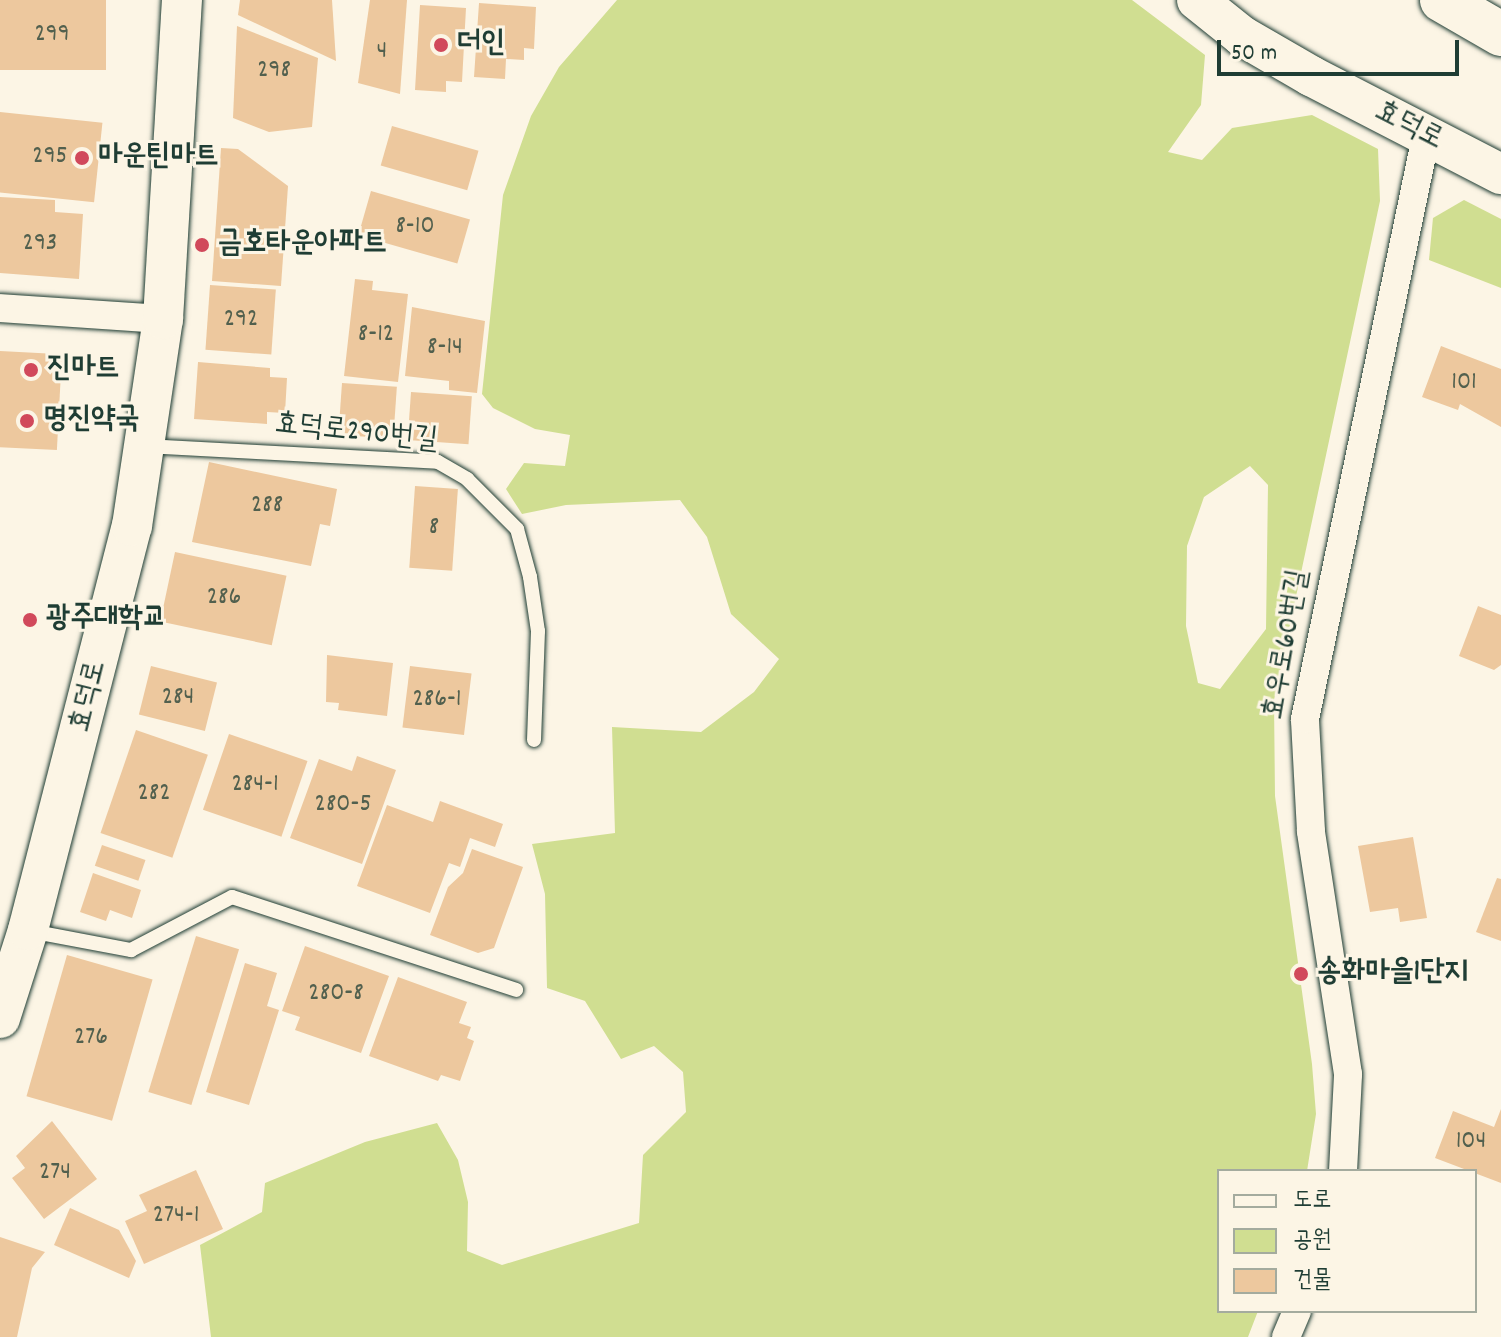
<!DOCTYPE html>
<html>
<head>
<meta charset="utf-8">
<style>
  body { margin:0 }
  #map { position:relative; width:1501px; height:1337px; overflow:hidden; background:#fcf5e5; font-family:Dekko,"Poor Story",sans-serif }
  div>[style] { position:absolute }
  .green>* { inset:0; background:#d0de91 }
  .building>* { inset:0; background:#edc89e; transform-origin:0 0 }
  .roads { filter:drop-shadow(0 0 2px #1f3d34) drop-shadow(0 0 2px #1f3d34) }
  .lane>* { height:14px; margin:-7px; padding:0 7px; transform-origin:7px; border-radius:7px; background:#fcf5e5 }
  .street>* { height:28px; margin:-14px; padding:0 14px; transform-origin:14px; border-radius:14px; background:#fcf5e5 }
  .secondary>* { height:40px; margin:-20px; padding:0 20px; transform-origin:20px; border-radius:20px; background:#fcf5e5 }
  .highway>* { height:44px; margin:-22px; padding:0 22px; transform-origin:22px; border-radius:22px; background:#fcf5e5 }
  .dots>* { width:22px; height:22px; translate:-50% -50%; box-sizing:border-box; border:4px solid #fcf5e5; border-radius:50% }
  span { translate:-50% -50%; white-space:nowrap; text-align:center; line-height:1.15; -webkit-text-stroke:6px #fcf5e5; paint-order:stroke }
  .number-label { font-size:26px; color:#52604e }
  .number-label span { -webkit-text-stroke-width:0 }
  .poi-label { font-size:30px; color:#1f3d34; font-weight:700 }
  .left { translate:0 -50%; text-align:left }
  .street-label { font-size:30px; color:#1f3d34 }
  .legend { position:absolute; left:1217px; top:1169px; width:260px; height:144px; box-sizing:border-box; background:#fcf5e5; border:2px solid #a4ab9e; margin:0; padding:10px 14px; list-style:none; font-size:24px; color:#1f3d34 }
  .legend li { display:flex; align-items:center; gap:16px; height:40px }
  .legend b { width:40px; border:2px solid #a4ab9e }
  .scale { position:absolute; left:1217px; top:40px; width:242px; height:36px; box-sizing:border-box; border:4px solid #1f3d34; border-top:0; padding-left:10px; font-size:24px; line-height:28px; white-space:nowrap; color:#1f3d34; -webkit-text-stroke:6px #fcf5e5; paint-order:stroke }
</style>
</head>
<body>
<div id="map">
  <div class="green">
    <div style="clip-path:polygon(evenodd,617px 0,1132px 0,1205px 55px,1201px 105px,1168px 152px,1202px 160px,1232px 128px,1312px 115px,1378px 149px,1380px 201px,1274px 700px,1275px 796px,1312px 1064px,1316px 1114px,1307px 1171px,1219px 1171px,1219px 1311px,1258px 1311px,1248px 1337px,211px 1337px,200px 1245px,262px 1212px,265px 1183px,365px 1142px,437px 1123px,458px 1160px,468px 1202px,467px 1251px,502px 1265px,639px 1223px,643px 1155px,686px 1112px,683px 1072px,654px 1046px,621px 1059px,585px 1001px,547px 988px,545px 894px,532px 844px,615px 833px,612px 727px,701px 732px,754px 692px,779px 659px,731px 614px,707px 537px,680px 500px,566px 505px,522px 514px,506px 489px,524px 463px,565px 466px,570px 435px,535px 429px,493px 408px,482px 394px,503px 195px,531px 116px,559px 67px,617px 0,1250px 466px,1268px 485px,1266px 629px,1220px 689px,1198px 683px,1186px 626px,1187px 546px,1204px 497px,1250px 466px)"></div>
    <div style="clip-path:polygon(1464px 200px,1501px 219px,1501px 288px,1429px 260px,1433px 218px)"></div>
  </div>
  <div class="building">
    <div style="left:0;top:0;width:106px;height:70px"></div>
    <div style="clip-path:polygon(240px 0,332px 0,336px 61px,238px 15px)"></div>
    <div style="clip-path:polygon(370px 0,407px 0,400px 94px,358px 83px)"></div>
    <div style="clip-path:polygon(479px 3px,536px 7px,534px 49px,524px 48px,524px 60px,506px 59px,505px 79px,474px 77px)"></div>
    <div style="clip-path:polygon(420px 5px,466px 8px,462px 82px,446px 81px,446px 92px,415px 90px)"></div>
    <div style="clip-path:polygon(237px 26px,318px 58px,312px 127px,269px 132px,233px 118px)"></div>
    <div style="left:0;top:112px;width:103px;height:80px;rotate:6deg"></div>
    <div style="left:392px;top:126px;width:90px;height:41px;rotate:16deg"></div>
    <div style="clip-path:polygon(221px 148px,238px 149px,288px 186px,281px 286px,212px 281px)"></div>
    <div style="left:371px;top:191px;width:103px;height:46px;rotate:16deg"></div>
    <div style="clip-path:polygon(0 197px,55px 200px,55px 212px,83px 214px,79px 279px,0 273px)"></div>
    <div style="clip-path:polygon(355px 279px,373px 281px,372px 290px,408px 294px,398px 382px,344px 376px)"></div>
    <div style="left:210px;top:285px;width:66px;height:65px;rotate:4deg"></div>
    <div style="clip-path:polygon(412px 307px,485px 321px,477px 393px,449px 390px,449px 381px,405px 376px)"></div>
    <div style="clip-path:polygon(1441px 346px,1501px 369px,1501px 427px,1460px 404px,1458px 410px,1422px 397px)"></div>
    <div style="left:0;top:351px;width:62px;height:96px;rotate:3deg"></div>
    <div style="clip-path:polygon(198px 362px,270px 368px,270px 377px,287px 378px,285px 413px,267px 412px,267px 424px,194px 419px)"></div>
    <div style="left:342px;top:383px;width:55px;height:52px;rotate:4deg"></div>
    <div style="left:411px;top:392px;width:61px;height:48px;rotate:4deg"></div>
    <div style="clip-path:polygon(209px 462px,337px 489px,330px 526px,320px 524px,311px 566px,192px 542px)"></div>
    <div style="left:415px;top:486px;width:43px;height:82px;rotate:4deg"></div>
    <div style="left:175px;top:552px;width:114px;height:71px;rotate:12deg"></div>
    <div style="clip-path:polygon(1478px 606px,1501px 615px,1501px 665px,1494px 670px,1459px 656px)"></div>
    <div style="clip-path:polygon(327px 655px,393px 663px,387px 716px,338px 710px,339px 703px,326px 702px)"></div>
    <div style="left:151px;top:666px;width:68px;height:50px;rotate:14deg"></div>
    <div style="left:410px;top:666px;width:62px;height:62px;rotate:7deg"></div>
    <div style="left:136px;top:730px;width:76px;height:109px;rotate:19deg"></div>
    <div style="left:229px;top:734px;width:83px;height:80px;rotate:19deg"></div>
    <div style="clip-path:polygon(357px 756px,396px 770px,362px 864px,290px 838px,319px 759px,352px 771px)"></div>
    <div style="clip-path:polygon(440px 801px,503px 824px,495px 847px,470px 838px,460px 867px,449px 863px,430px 913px,357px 886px,387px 805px,433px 822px)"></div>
    <div style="clip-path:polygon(1413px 837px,1427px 918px,1400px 922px,1398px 908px,1370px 912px,1358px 846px)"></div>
    <div style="left:102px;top:845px;width:46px;height:22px;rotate:19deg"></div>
    <div style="clip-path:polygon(472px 849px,523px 867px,494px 948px,478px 953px,430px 935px,448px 887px,463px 873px)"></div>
    <div style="clip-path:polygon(93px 873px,141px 890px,132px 918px,110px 910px,106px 921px,80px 912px)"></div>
    <div style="clip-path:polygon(1497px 878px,1501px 879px,1501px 941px,1476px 932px)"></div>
    <div style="left:196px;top:936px;width:45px;height:163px;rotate:17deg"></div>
    <div style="clip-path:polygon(305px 946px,389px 976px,361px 1053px,295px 1030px,300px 1017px,282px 1011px)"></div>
    <div style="left:67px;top:955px;width:89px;height:147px;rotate:16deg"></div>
    <div style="clip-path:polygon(245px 963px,277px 973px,267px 1006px,279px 1010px,249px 1105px,206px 1092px)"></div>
    <div style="clip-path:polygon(398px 977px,467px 1002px,459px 1023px,471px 1027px,467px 1038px,474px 1041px,460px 1081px,441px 1075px,438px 1081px,369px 1056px)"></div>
    <div style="clip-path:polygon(1501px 1109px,1501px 1183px,1435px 1158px,1453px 1111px,1494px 1127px)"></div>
    <div style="clip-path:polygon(52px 1121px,97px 1179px,44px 1219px,12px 1178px,25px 1168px,16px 1156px)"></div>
    <div style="clip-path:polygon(196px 1170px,223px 1229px,144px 1264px,125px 1221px,147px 1211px,139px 1195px)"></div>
    <div style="clip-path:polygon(70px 1208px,119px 1230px,136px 1261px,129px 1278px,54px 1245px)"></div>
    <div style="clip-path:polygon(0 1237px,45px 1252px,32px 1268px,17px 1337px,0 1337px)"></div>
  </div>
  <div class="roads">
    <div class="lane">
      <div style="left:145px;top:446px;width:293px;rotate:3.1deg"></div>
      <div style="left:438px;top:462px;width:34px;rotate:30deg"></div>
      <div style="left:467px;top:479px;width:71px;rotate:45deg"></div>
      <div style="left:517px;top:529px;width:50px;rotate:74.8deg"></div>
      <div style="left:530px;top:577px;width:55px;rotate:81.6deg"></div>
      <div style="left:538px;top:631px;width:109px;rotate:92.1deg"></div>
      <div style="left:30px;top:931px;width:103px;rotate:10.7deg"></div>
      <div style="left:131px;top:950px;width:114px;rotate:-27.7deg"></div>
      <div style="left:232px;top:897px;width:299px;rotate:18.1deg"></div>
    </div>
    <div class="street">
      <div style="left:0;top:308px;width:163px;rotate:3.9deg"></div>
      <div style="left:1343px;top:1171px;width:97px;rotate:-87deg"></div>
      <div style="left:1348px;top:1074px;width:246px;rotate:-98.7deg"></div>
      <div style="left:1311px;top:831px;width:112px;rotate:-93.1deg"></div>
      <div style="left:1305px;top:719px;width:595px;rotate:-78.27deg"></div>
      <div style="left:1286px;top:1337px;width:28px;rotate:-67deg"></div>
    </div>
    <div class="secondary">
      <div style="left:1197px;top:0;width:58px;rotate:38.7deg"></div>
      <div style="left:1242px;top:36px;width:80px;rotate:30.1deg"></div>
      <div style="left:1311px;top:76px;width:214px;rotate:27.3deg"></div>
      <div style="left:0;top:1018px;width:92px;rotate:-72.3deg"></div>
      <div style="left:28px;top:930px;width:417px;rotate:-75.6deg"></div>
      <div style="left:132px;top:526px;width:209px;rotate:-81.5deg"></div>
      <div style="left:163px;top:319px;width:320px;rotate:-86.6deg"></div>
    </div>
    <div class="highway">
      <div style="left:1442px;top:0;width:68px;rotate:30deg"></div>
    </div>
  </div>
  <div class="dots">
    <div style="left:441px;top:45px;background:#d1495b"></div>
    <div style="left:82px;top:158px;background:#d1495b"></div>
    <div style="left:202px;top:245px;background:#d1495b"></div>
    <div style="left:31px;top:370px;background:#d1495b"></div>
    <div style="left:27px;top:421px;background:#d1495b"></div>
    <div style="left:30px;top:620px;background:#d1495b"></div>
    <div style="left:1301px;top:974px;background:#d1495b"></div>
  </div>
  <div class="number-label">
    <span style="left:52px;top:35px">299</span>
    <span style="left:382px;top:52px">4</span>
    <span style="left:274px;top:71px">298</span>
    <span style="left:50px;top:157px">295</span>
    <span style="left:415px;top:227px">8-10</span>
    <span style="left:40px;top:244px">293</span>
    <span style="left:241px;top:320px">292</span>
    <span style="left:376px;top:335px">8-12</span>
    <span style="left:445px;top:348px">8-14</span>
    <span style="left:1464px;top:383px">101</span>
    <span style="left:267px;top:506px">288</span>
    <span style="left:434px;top:528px">8</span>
    <span style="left:224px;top:598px">286</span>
    <span style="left:178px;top:698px">284</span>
    <span style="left:437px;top:700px">286-1</span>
    <span style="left:255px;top:785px">284-1</span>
    <span style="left:154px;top:794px">282</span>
    <span style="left:343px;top:805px">280-5</span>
    <span style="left:336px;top:994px">280-8</span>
    <span style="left:91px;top:1038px">276</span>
    <span style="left:1471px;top:1142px">104</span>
    <span style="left:55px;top:1173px">274</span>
    <span style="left:176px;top:1216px">274-1</span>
  </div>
  <div class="poi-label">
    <span class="left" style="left:457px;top:45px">더인</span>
    <span class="left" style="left:98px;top:158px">마운틴마트</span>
    <span class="left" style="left:218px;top:245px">금호타운아파트</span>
    <span class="left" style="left:47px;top:370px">진마트</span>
    <span class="left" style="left:43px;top:421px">명진약국</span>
    <span class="left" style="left:46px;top:620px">광주대학교</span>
    <span class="left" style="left:1317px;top:974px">송화마을1단지</span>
  </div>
  <div class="street-label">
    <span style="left:1408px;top:127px;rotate:27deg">효덕로</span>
    <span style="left:356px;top:434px;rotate:6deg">효덕로290번길</span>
    <span style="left:1288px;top:645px;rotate:-80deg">효우로60번길</span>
    <span style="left:90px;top:697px;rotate:-76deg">효덕로</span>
  </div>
  <ul class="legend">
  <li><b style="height:10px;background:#fcf5e5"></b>도로</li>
  <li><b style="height:22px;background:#d0de91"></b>공원</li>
  <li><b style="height:22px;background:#edc89e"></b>건물</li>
  </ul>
  <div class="scale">50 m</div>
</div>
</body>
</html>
